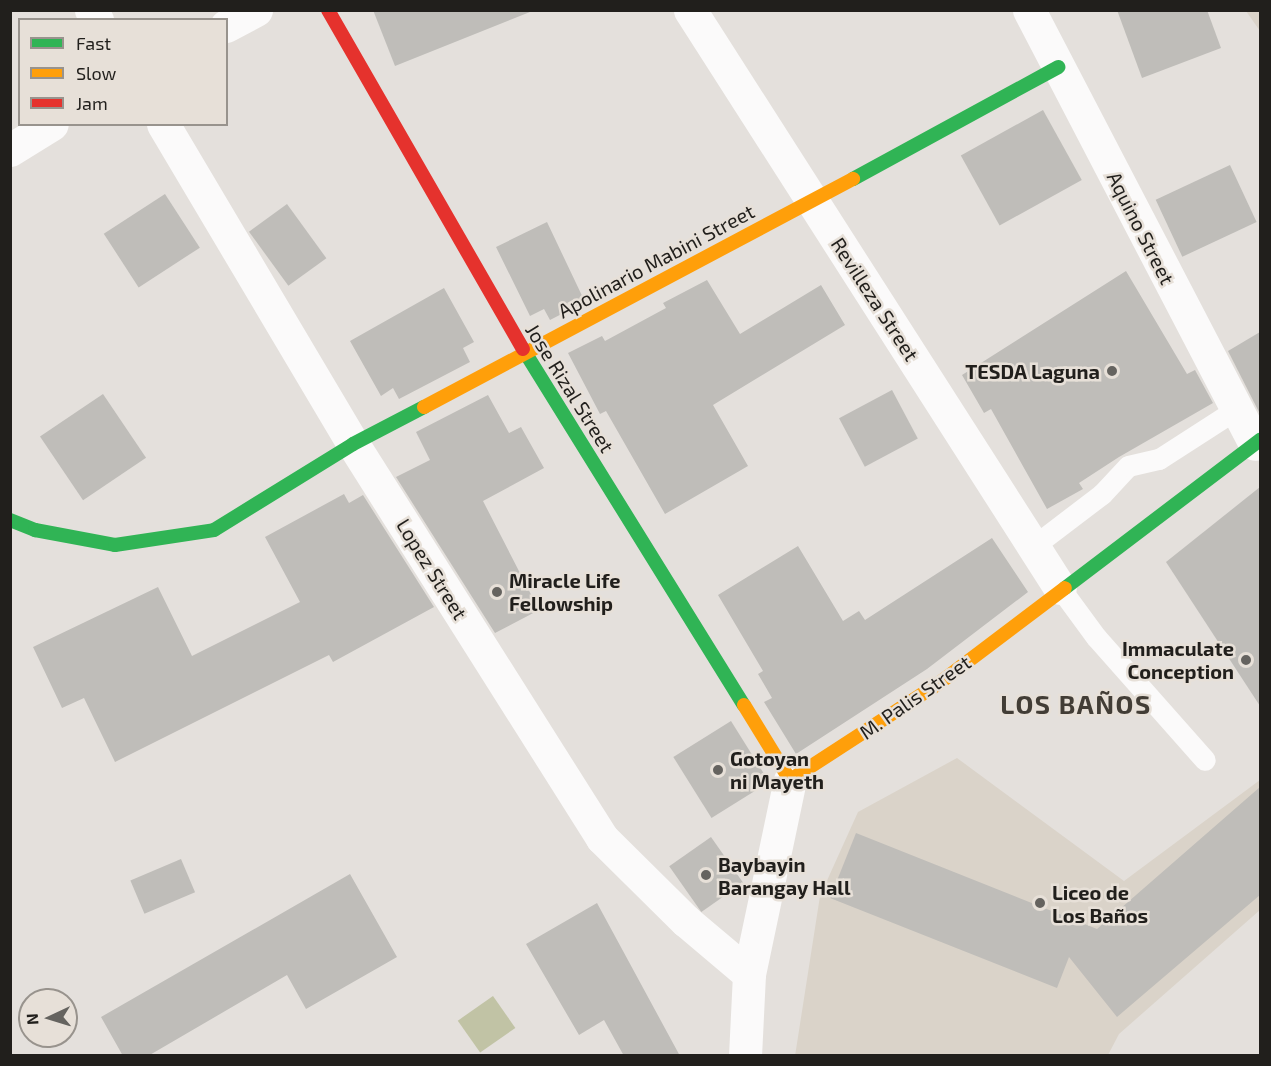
<!DOCTYPE html>
<html>
<head>
<meta charset="utf-8">
<style>
  body { margin:0 }
  #map { position:relative; width:1271px; height:1066px; overflow:hidden; background:#e4e0dc; font-family:"Exo 2",sans-serif }
  div>[style] { position:absolute }
  .built>* { inset:0; background:#dad3c9 }
  .water>* { inset:0; background:#c1c3a5; transform-origin:0 0 }
  .building>* { inset:0; background:#bfbdb9; transform-origin:0 0 }
  .lane>* { height:21px; margin:-10.5px; padding:0 10.5px; transform-origin:10.5px; border-radius:10.5px; background:#fbfafa }
  .street>* { height:33px; margin:-16.5px; padding:0 16.5px; transform-origin:16.5px; border-radius:16.5px; background:#fbfafa }
  .fast>* { height:14px; margin:-7px; padding:0 7px; transform-origin:7px; border-radius:7px; background:#30b455 }
  .slow>* { height:14px; margin:-7px; padding:0 7px; transform-origin:7px; border-radius:7px; background:#ff9f0a }
  .jam>* { height:14px; margin:-7px; padding:0 7px; transform-origin:7px; border-radius:7px; background:#e5322d }
  .dots>* { width:16px; height:16px; translate:-50% -50%; box-sizing:border-box; border:3px solid #e7e0d8; border-radius:50% }
  span { translate:-50% -50%; white-space:nowrap; text-align:center; line-height:1.15; -webkit-text-stroke:5px #e7e0d8; paint-order:stroke }
  .street-label { font-size:20px; color:#211f1c }
  .poi-label { font-size:20px; color:#211f1c; font-weight:700 }
  .right { translate:-100% -50%; text-align:right }
  .left { translate:0 -50%; text-align:left }
  .district-label { font-size:26px; color:#423d36; font-weight:700; letter-spacing:1.5px }
  .frame { position:absolute; inset:0; border:12px solid #211f1c; pointer-events:none }
  .legend { position:absolute; left:18px; top:18px; width:210px; height:108px; box-sizing:border-box; background:#e7e0d8; border:2px solid #98938d; margin:0; padding:8px 10px; list-style:none; font-size:18px; color:#211f1c }
  .legend li { display:flex; align-items:center; gap:12px; height:30px }
  .legend b { width:30px; border:2px solid #98938d }
  .north { position:absolute; left:18px; top:988px; width:60px; height:60px; box-sizing:border-box; background:#e7e0d8; border:2px solid #98938d; border-radius:50%; rotate:266deg; font-size:16px; font-weight:700; line-height:24px; text-align:center; color:#211f1c }
  .north::after { content:''; display:block; margin:auto; width:21px; height:27px; background:#65635f; clip-path:polygon(50% 0,100% 100%,50% 72%,0 100%) }
</style>
</head>
<body>
<div id="map">
  <div class="built">
    <div style="clip-path:polygon(1246px 11px,1260px 11px,1260px 31px)"></div>
    <div style="clip-path:polygon(957px 758px,1124px 881px,1260px 780px,1260px 910px,1119px 1034px,1108px 1055px,795px 1056px,820px 896px,858px 812px)"></div>
  </div>
  <div class="water">
    <div style="left:493px;top:996px;width:39px;height:43px;rotate:55deg"></div>
  </div>
  <div class="building">
    <div style="clip-path:polygon(373px 10px,529px 10px,530px 12px,395px 66px)"></div>
    <div style="clip-path:polygon(1117px 10px,1207px 10px,1221px 48px,1142px 78px)"></div>
    <div style="left:1043px;top:110px;width:80px;height:94px;rotate:61deg"></div>
    <div style="left:1230px;top:165px;width:63px;height:82px;rotate:65deg"></div>
    <div style="left:165px;top:194px;width:64px;height:73px;rotate:57deg"></div>
    <div style="left:287px;top:204px;width:67px;height:47px;rotate:54deg"></div>
    <div style="clip-path:polygon(547px 222px,585px 302px,550px 320px,544px 309px,530px 316px,496px 247px)"></div>
    <div style="clip-path:polygon(1126px 271px,1187px 374px,1195px 370px,1213px 403px,1119px 457px,1079px 483px,1083px 489px,1047px 509px,991px 409px,984px 413px,962px 375px)"></div>
    <div style="clip-path:polygon(707px 280px,740px 334px,821px 285px,845px 325px,713px 405px,748px 466px,665px 514px,606px 411px,600px 414px,568px 353px,602px 336px,605px 341px,666px 308px,663px 303px)"></div>
    <div style="clip-path:polygon(444px 288px,474px 342px,463px 348px,470px 362px,399px 399px,393px 388px,381px 396px,350px 341px)"></div>
    <div style="clip-path:polygon(1260px 332px,1260px 414px,1228px 351px)"></div>
    <div style="left:892px;top:390px;width:55px;height:60px;rotate:62deg"></div>
    <div style="left:103px;top:394px;width:77px;height:76px;rotate:56deg"></div>
    <div style="clip-path:polygon(488px 395px,509px 433px,521px 427px,544px 468px,483px 501px,539px 610px,495px 633px,396px 477px,430px 460px,416px 432px)"></div>
    <div style="clip-path:polygon(1260px 487px,1260px 706px,1166px 562px)"></div>
    <div style="clip-path:polygon(344px 494px,349px 503px,363px 495px,434px 607px,333px 662px,329px 655px,115px 762px,84px 698px,62px 708px,33px 647px,158px 587px,192px 656px,300px 602px,265px 537px)"></div>
    <div style="clip-path:polygon(992px 538px,1028px 592px,927px 669px,796px 754px,764px 702px,772px 698px,758px 674px,763px 671px,718px 595px,798px 546px,843px 621px,859px 611px,865px 620px)"></div>
    <div style="left:731px;top:721px;width:72px;height:68px;rotate:58deg"></div>
    <div style="clip-path:polygon(1260px 787px,1260px 895px,1117px 1017px,1069px 957px,1057px 988px,830px 898px,856px 833px,1097px 929px)"></div>
    <div style="left:711px;top:837px;width:56px;height:51px;rotate:55deg"></div>
    <div style="left:181px;top:859px;width:36px;height:55px;rotate:67deg"></div>
    <div style="clip-path:polygon(350px 874px,397px 957px,306px 1009px,287px 975px,148px 1056px,123px 1056px,101px 1017px)"></div>
    <div style="clip-path:polygon(597px 903px,680px 1056px,624px 1056px,604px 1020px,579px 1035px,526px 944px)"></div>
  </div>
  <div class="lane">
    <div style="left:1035px;top:545px;width:84px;rotate:-37.3deg"></div>
    <div style="left:1102px;top:494px;width:38px;rotate:-47deg"></div>
    <div style="left:1128px;top:466px;width:32px;rotate:-13deg"></div>
    <div style="left:1159px;top:459px;width:90px;rotate:-32.8deg"></div>
    <div style="left:1060px;top:588px;width:61px;rotate:53.7deg"></div>
    <div style="left:1096px;top:637px;width:164px;rotate:48.5deg"></div>
  </div>
  <div class="street">
    <div style="left:91px;top:10px;width:12px;rotate:59deg"></div>
    <div style="left:690px;top:10px;width:686px;rotate:57.38deg"></div>
    <div style="left:1029px;top:10px;width:489px;rotate:62.5deg"></div>
    <div style="left:226px;top:26px;width:34px;rotate:-28deg"></div>
    <div style="left:163px;top:124px;width:372px;rotate:59.3deg"></div>
    <div style="left:353px;top:444px;width:466px;rotate:57.7deg"></div>
    <div style="left:602px;top:838px;width:118px;rotate:44.7deg"></div>
    <div style="left:686px;top:921px;width:82px;rotate:40.1deg"></div>
    <div style="left:10px;top:150px;width:49px;rotate:-31.8deg"></div>
    <div style="left:745px;top:1056px;width:82px;rotate:-87.2deg"></div>
    <div style="left:749px;top:974px;width:198px;rotate:-78.1deg"></div>
  </div>
  <div class="fast">
    <div style="left:853px;top:179px;width:234px;rotate:-28.6deg"></div>
    <div style="left:523px;top:349px;width:419px;rotate:58.2deg"></div>
    <div style="left:10px;top:520px;width:27px;rotate:22deg"></div>
    <div style="left:35px;top:530px;width:81px;rotate:10.6deg"></div>
    <div style="left:115px;top:545px;width:100px;rotate:-8.6deg"></div>
    <div style="left:214px;top:530px;width:163px;rotate:-31.7deg"></div>
    <div style="left:353px;top:444px;width:80px;rotate:-27.5deg"></div>
    <div style="left:1065px;top:588px;width:245px;rotate:-37.2deg"></div>
  </div>
  <div class="slow">
    <div style="left:424px;top:407px;width:486px;rotate:-28deg"></div>
    <div style="left:744px;top:705px;width:88px;rotate:58.5deg"></div>
    <div style="left:790px;top:780px;width:176px;rotate:-33deg"></div>
    <div style="left:938px;top:684px;width:159px;rotate:-37.1deg"></div>
  </div>
  <div class="jam">
    <div style="left:328px;top:10px;width:391px;rotate:60.1deg"></div>
  </div>
  <div class="dots">
    <div style="left:1112px;top:371px;background:#65635f"></div>
    <div style="left:497px;top:592px;background:#65635f"></div>
    <div style="left:1246px;top:660px;background:#65635f"></div>
    <div style="left:718px;top:770px;background:#65635f"></div>
    <div style="left:706px;top:875px;background:#65635f"></div>
    <div style="left:1040px;top:903px;background:#65635f"></div>
  </div>
  <div class="street-label">
    <span style="left:1141px;top:228px;rotate:63deg">Aquino Street</span>
    <span style="left:656px;top:261px;rotate:-28deg">Apolinario Mabini Street</span>
    <span style="left:875px;top:299px;rotate:57deg">Revilleza Street</span>
    <span style="left:570px;top:388px;rotate:58deg">Jose Rizal Street</span>
    <span style="left:432px;top:569px;rotate:58deg">Lopez Street</span>
    <span style="left:915px;top:697px;rotate:-35deg">M. Palis Street</span>
  </div>
  <div class="poi-label">
    <span class="right" style="left:1100px;top:371px">TESDA Laguna</span>
    <span class="left" style="left:509px;top:592px">Miracle Life<br>Fellowship</span>
    <span class="right" style="left:1234px;top:660px">Immaculate<br>Conception</span>
    <span class="left" style="left:730px;top:770px">Gotoyan<br>ni Mayeth</span>
    <span class="left" style="left:718px;top:876px">Baybayin<br>Barangay Hall</span>
    <span class="left" style="left:1052px;top:904px">Liceo de<br>Los Baños</span>
  </div>
  <div class="district-label">
    <span style="left:1076px;top:704px">LOS BAÑOS</span>
  </div>
  <div class="frame"></div>
  <ul class="legend">
  <li><b style="height:8px;background:#30b455"></b>Fast</li>
  <li><b style="height:8px;background:#ff9f0a"></b>Slow</li>
  <li><b style="height:8px;background:#e5322d"></b>Jam</li>
  </ul>
  <div class="north">N</div>
</div>
</body>
</html>
